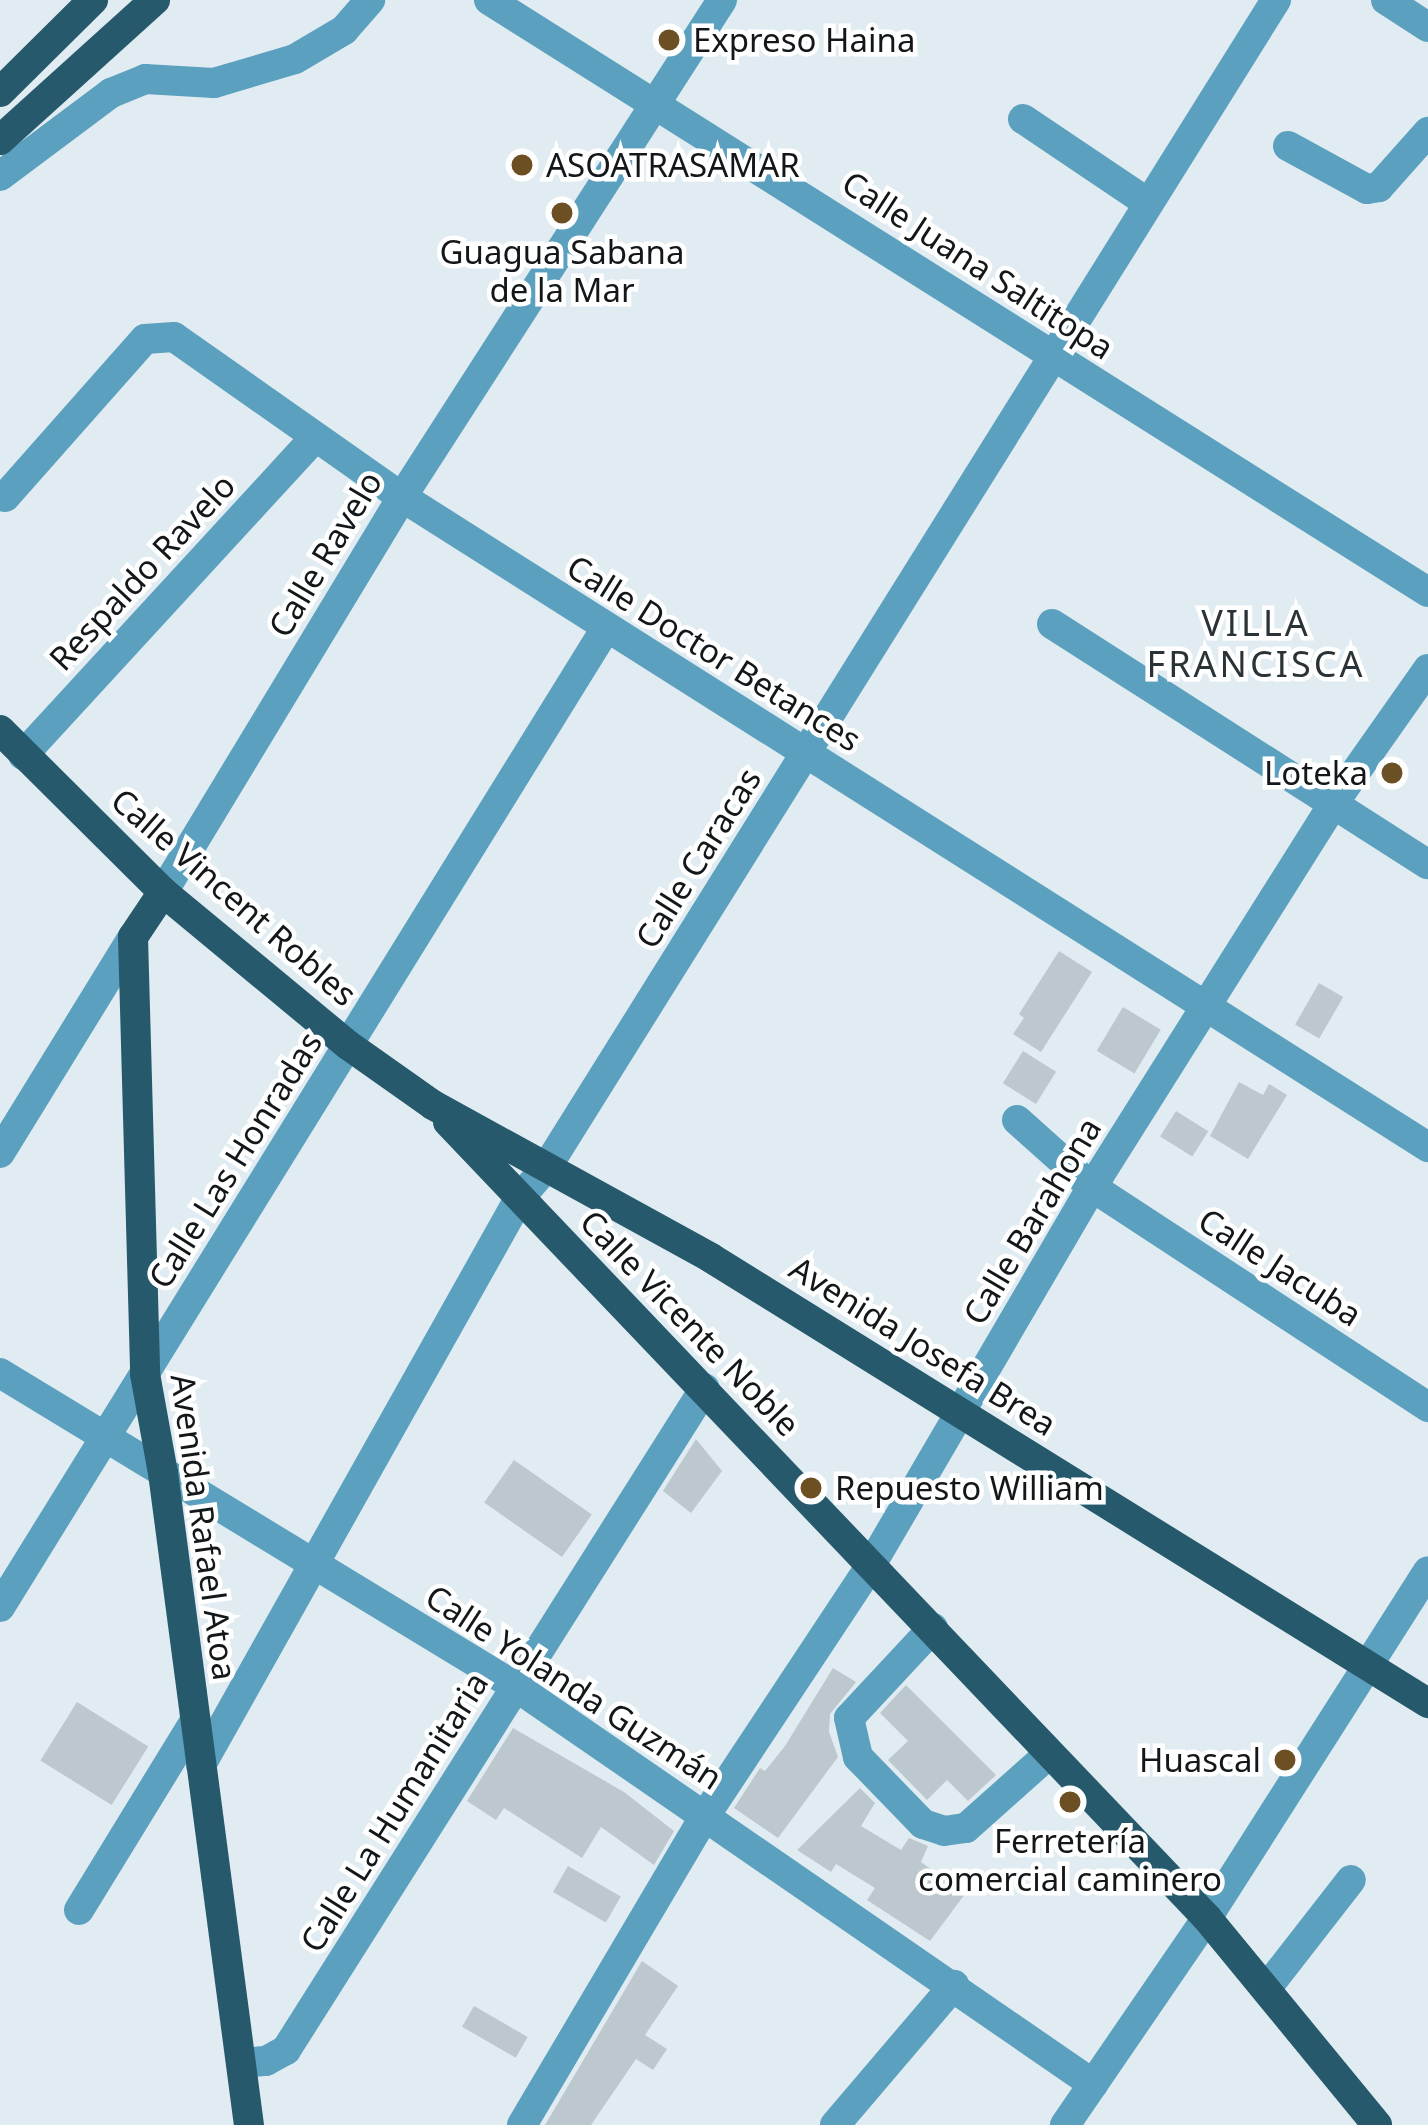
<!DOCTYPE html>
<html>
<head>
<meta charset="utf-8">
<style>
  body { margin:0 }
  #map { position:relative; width:1428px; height:2125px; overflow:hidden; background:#e0ecf1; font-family:"Noto Sans",sans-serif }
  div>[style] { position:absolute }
  .building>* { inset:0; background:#bcc8cd; transform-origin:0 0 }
  .minor>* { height:30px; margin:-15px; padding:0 15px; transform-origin:15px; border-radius:15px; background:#5ba0be }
  .major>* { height:30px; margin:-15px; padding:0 15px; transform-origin:15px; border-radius:15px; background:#27596d }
  .dots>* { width:33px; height:33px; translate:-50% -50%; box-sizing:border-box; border:6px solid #fff; border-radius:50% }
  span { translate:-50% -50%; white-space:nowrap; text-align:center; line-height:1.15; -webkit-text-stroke:9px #fff; paint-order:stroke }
  .poi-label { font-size:33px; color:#131719 }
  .left { translate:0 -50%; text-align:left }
  .right { translate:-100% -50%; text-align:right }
  .street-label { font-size:33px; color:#131719 }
  .neighbourhood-label { font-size:36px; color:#2a3337; letter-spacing:3px }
</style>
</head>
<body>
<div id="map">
  <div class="building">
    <div style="clip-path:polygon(1059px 951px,1092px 972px,1041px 1052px,1013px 1034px,1024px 1018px,1019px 1014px)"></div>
    <div style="left:1319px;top:983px;width:28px;height:48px;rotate:30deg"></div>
    <div style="left:1123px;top:1007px;width:44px;height:51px;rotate:31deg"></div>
    <div style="left:1023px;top:1051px;width:39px;height:38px;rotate:32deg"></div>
    <div style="clip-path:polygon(1239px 1082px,1263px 1095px,1269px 1084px,1287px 1095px,1248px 1159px,1210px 1136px)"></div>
    <div style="left:1176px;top:1111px;width:38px;height:30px;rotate:32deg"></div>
    <div style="clip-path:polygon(696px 1439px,722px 1471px,691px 1513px,663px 1491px)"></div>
    <div style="left:514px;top:1460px;width:95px;height:52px;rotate:35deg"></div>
    <div style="clip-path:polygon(833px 1668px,856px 1682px,830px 1714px,829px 1732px,838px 1757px,778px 1838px,734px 1808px,760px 1768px,765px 1771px,785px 1746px)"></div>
    <div style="clip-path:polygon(906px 1685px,996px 1775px,968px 1801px,947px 1780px,927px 1800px,888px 1760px,908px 1741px,880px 1713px)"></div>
    <div style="left:77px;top:1702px;width:84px;height:69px;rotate:32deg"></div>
    <div style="clip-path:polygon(513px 1728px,624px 1792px,674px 1831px,654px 1865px,601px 1827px,582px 1858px,504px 1808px,496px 1820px,467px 1801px)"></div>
    <div style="clip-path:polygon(860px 1788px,875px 1803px,861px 1826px,901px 1850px,909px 1838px,928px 1846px,921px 1862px,965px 1894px,930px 1941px,867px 1900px,875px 1888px,836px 1864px,831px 1872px,797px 1850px)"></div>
    <div style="left:568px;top:1866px;width:61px;height:30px;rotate:30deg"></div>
    <div style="clip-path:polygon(642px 1961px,678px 1986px,645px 2035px,667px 2049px,653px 2070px,636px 2059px,591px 2125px,545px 2125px)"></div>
    <div style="left:474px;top:2006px;width:62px;height:24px;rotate:30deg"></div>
  </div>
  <div class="minor">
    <div style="left:489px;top:0;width:1110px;rotate:32.23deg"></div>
    <div style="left:1386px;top:0;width:50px;rotate:32.7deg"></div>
    <div style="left:1023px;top:119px;width:151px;rotate:33.9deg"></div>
    <div style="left:1288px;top:146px;width:90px;rotate:28.6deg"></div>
    <div style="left:1367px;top:189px;width:12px;rotate:-9deg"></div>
    <div style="left:1379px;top:187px;width:74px;rotate:-48.3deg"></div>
    <div style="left:0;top:176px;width:139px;rotate:-36.8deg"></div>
    <div style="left:111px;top:93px;width:37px;rotate:-22deg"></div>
    <div style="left:145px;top:79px;width:69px;rotate:3.3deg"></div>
    <div style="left:214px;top:83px;width:84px;rotate:-16.5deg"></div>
    <div style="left:295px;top:59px;width:57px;rotate:-30.6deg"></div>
    <div style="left:344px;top:30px;width:40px;rotate:-49deg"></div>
    <div style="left:5px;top:497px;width:211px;rotate:-48.5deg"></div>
    <div style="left:145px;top:339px;width:29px;rotate:-4deg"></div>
    <div style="left:174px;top:337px;width:279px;rotate:35.1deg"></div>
    <div style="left:402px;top:497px;width:1215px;rotate:32.36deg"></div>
    <div style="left:1052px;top:624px;width:446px;rotate:32.6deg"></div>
    <div style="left:23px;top:755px;width:432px;rotate:-47.4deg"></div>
    <div style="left:163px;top:892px;width:462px;rotate:-58.8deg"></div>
    <div style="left:402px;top:497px;width:591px;rotate:-57.22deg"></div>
    <div style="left:1017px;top:1120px;width:101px;rotate:41.8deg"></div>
    <div style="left:1092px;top:1187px;width:402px;rotate:33.2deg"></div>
    <div style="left:0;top:1153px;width:254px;rotate:-58.4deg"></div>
    <div style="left:0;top:1373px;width:603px;rotate:31.29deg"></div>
    <div style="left:515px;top:1686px;width:702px;rotate:34.55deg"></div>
    <div style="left:0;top:1607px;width:1151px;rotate:-58.24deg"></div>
    <div style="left:933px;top:1628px;width:123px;rotate:133deg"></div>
    <div style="left:849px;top:1718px;width:40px;rotate:77deg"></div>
    <div style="left:858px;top:1757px;width:93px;rotate:45.9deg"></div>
    <div style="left:923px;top:1824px;width:22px;rotate:18deg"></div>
    <div style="left:944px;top:1831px;width:22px;rotate:-8deg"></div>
    <div style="left:966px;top:1828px;width:111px;rotate:-41.7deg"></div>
    <div style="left:201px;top:1765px;width:649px;rotate:-60.67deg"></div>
    <div style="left:519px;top:1199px;width:45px;rotate:-49.5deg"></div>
    <div style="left:548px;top:1165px;width:1374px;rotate:-58deg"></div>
    <div style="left:79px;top:1910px;width:222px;rotate:-58.5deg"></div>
    <div style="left:1266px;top:1989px;width:138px;rotate:-52.1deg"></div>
    <div style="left:241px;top:2063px;width:25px;rotate:-5deg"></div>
    <div style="left:266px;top:2061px;width:23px;rotate:-29deg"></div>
    <div style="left:286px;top:2050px;width:783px;rotate:-57.67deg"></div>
    <div style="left:522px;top:2125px;width:359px;rotate:-59.4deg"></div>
    <div style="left:705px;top:1816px;width:301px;rotate:-56.5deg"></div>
    <div style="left:871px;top:1565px;width:438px;rotate:-59.7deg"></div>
    <div style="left:1092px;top:1187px;width:453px;rotate:-57.8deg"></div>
    <div style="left:1333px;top:804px;width:165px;rotate:-54.9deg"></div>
    <div style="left:835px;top:2125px;width:184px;rotate:-49.6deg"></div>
    <div style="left:1065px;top:2125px;width:251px;rotate:-55.6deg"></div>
    <div style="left:1207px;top:1918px;width:411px;rotate:-57.5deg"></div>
  </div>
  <div class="major">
    <div style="left:0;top:92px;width:131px;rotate:-44.7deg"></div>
    <div style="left:0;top:140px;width:209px;rotate:-42.1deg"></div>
    <div style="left:0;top:730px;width:230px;rotate:44.8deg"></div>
    <div style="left:163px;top:892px;width:240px;rotate:39.6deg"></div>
    <div style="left:348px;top:1045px;width:104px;rotate:35.2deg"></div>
    <div style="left:433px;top:1105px;width:317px;rotate:28.8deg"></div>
    <div style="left:711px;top:1258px;width:844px;rotate:31.83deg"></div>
    <div style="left:163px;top:892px;width:54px;rotate:123.7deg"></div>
    <div style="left:133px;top:937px;width:437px;rotate:88.4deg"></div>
    <div style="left:145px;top:1374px;width:101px;rotate:79.7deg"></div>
    <div style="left:163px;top:1473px;width:658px;rotate:82.49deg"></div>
    <div style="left:448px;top:1122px;width:1100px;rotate:46.36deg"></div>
    <div style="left:1207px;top:1918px;width:268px;rotate:50.6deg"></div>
  </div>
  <div class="dots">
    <div style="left:669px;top:40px;background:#6c5023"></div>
    <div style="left:522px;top:165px;background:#6c5023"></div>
    <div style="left:562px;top:213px;background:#6c5023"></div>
    <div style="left:1392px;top:773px;background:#6c5023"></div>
    <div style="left:811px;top:1488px;background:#6c5023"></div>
    <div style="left:1285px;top:1760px;background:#6c5023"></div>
    <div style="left:1070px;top:1802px;background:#6c5023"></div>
  </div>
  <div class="poi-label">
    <span class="left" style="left:693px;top:40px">Expreso Haina</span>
    <span class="left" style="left:546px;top:165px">ASOATRASAMAR</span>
    <span style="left:562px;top:271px">Guagua Sabana<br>de la Mar</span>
    <span class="right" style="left:1368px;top:773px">Loteka</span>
    <span class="left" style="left:835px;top:1488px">Repuesto William</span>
    <span class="right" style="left:1261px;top:1760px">Huascal</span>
    <span style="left:1070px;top:1860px">Ferretería<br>comercial caminero</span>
  </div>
  <div class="street-label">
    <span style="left:978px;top:265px;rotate:33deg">Calle Juana Saltitopa</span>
    <span style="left:325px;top:554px;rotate:-59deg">Calle Ravelo</span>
    <span style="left:142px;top:572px;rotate:-47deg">Respaldo Ravelo</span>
    <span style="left:714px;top:653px;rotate:32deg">Calle Doctor Betances</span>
    <span style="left:698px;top:858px;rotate:-58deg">Calle Caracas</span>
    <span style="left:234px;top:897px;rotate:41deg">Calle Vincent Robles</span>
    <span style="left:235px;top:1160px;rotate:-58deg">Calle Las Honradas</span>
    <span style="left:1032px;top:1221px;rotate:-59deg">Calle Barahona</span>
    <span style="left:1280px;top:1267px;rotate:33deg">Calle Jacuba</span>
    <span style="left:690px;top:1323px;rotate:46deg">Calle Vicente Noble</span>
    <span style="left:923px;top:1346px;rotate:32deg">Avenida Josefa Brea</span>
    <span style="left:204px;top:1527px;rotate:82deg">Avenida Rafael Atoa</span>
    <span style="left:574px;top:1687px;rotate:33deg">Calle Yolanda Guzmán</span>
    <span style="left:394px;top:1812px;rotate:-58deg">Calle La Humanitaria</span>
  </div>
  <div class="neighbourhood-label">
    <span style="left:1256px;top:643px">VILLA<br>FRANCISCA</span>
  </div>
</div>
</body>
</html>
